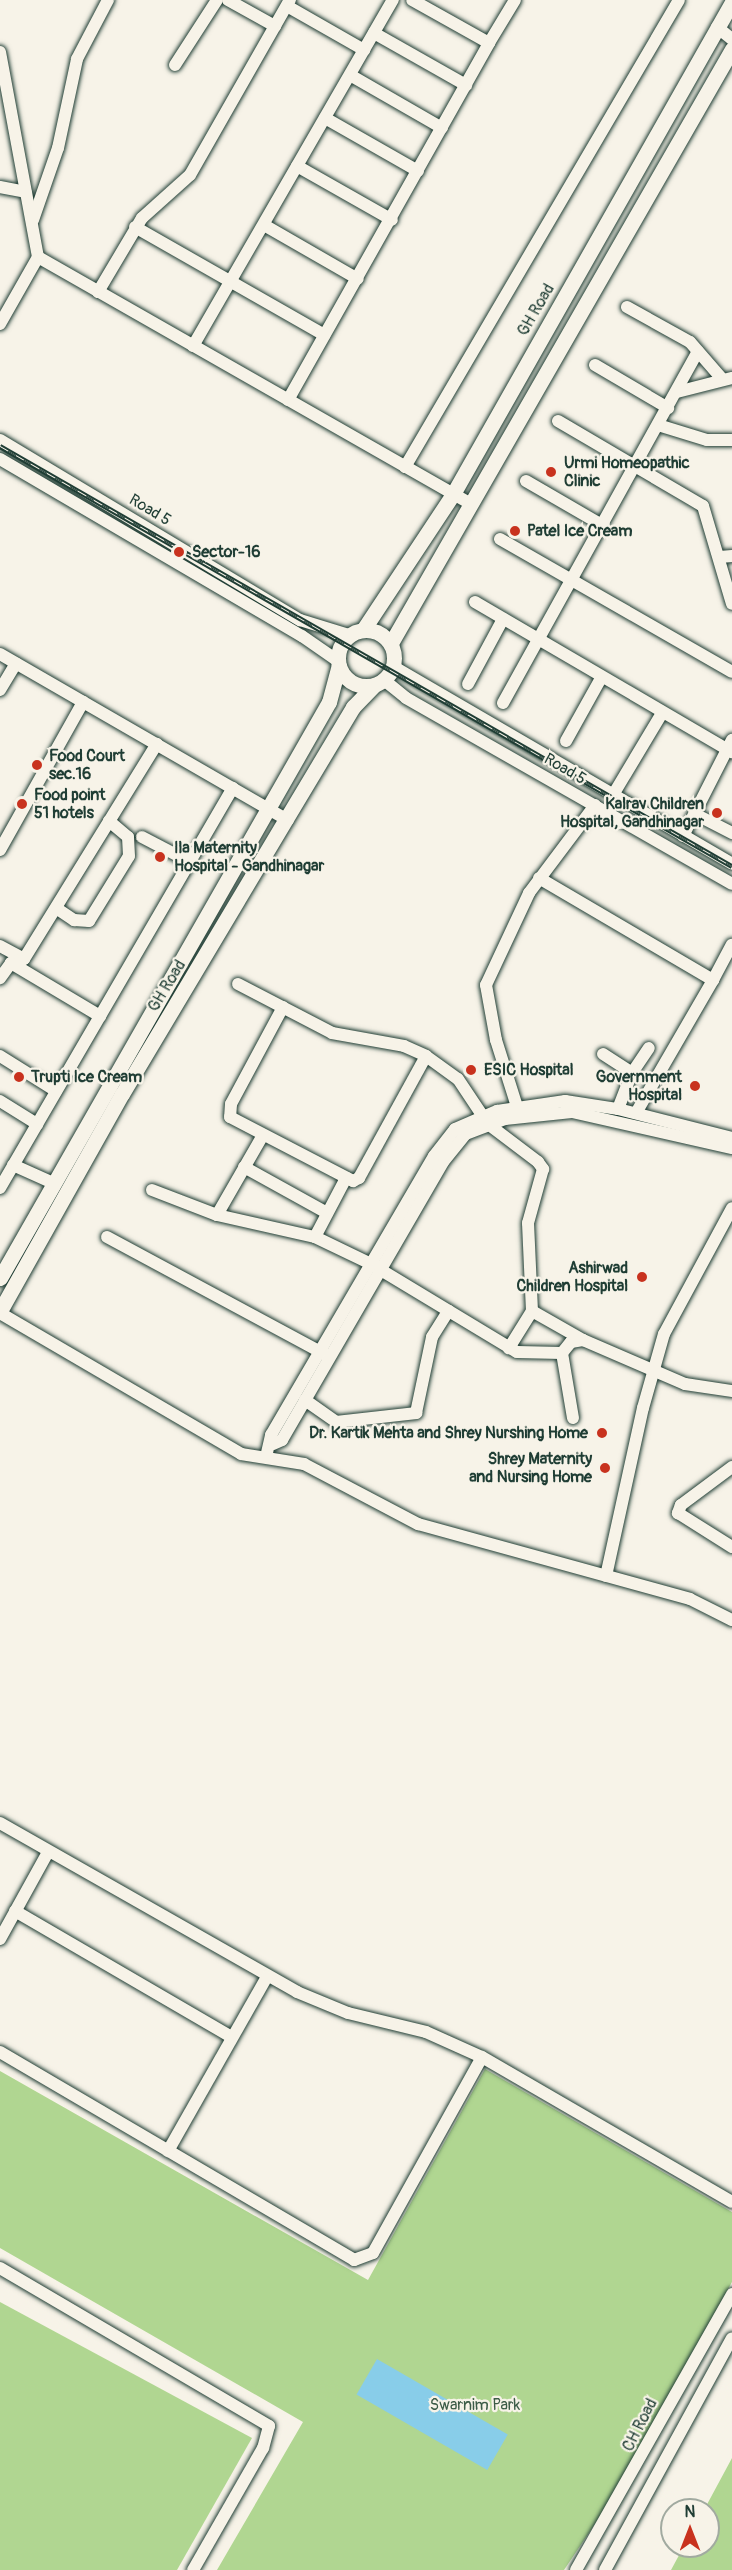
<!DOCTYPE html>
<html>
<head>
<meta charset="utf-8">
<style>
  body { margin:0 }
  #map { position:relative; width:732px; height:2570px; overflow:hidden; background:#f7f3e8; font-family:Pangolin,sans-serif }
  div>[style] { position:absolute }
  .green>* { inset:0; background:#b0d691 }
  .water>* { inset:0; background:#88cde9; transform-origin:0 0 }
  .roads { filter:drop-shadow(0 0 2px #1f3d34) drop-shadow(0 0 2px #1f3d34) }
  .minor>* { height:12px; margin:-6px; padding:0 6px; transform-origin:6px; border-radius:6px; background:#f7f3e8 }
  .major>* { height:15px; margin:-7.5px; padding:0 7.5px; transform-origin:7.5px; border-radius:7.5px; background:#f7f3e8 }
  .major>.ring { margin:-7.5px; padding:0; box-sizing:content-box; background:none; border:15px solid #f7f3e8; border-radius:50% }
  .rail>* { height:5px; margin-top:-2.5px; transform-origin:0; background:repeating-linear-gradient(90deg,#f7f3e8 0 9px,#1f3d34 0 18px); box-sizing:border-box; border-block:2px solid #1f3d34 }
  .dots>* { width:16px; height:16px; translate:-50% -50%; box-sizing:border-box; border:3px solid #f7f3e8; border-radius:50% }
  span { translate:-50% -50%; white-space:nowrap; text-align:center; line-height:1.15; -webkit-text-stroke:4.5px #f7f3e8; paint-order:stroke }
  .street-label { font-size:16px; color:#1f3d34 }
  .poi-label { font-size:16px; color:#1f3d34; font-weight:700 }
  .left { translate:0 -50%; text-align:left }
  .right { translate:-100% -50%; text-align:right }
  .park-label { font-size:16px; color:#3c5c47 }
  .north { position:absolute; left:660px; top:2498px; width:60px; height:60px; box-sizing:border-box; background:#f7f3e8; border:2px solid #a1aaa0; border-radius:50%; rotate:0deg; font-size:16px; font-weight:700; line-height:24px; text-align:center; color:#1f3d34 }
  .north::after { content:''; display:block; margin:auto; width:21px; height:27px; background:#c8321e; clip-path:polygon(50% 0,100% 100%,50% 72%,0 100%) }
</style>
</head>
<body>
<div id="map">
  <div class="green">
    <div style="clip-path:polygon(485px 2069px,732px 2212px,732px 2282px,617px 2491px,564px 2570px,217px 2570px,303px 2422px,0 2248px,0 2071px,368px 2280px)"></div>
    <div style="clip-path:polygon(0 2302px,252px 2438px,177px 2570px,0 2570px)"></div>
    <div style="clip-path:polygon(732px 2458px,732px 2570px,671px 2570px,684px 2546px,708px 2546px,708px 2510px,704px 2510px)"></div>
  </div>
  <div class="water">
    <div style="left:377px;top:2359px;width:151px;height:41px;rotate:30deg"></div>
  </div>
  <div class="roads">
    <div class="minor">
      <div style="left:228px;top:0;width:54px;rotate:29deg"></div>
      <div style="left:287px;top:6px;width:89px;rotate:29.7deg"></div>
      <div style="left:717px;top:27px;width:19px;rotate:39deg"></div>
      <div style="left:374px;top:33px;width:106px;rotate:29.5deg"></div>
      <div style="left:489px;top:43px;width:50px;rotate:-58.8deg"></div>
      <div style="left:0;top:52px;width:208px;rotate:79.5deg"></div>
      <div style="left:38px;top:257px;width:77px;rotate:119.6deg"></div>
      <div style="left:175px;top:65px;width:77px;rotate:-57.1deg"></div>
      <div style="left:350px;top:75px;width:106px;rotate:29.9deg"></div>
      <div style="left:325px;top:118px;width:107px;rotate:29.7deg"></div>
      <div style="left:297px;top:166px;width:109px;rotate:29.6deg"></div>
      <div style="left:0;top:187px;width:26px;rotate:11deg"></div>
      <div style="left:33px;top:220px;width:76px;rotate:-70.9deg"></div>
      <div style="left:58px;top:148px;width:91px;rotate:-77.9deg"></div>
      <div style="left:77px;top:59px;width:67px;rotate:-62.3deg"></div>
      <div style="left:264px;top:225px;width:108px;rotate:29.9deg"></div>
      <div style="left:135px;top:227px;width:218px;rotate:29.7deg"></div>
      <div style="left:38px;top:257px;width:497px;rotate:29.7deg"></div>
      <div style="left:98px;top:292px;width:86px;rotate:-59.3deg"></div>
      <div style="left:142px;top:218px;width:64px;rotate:-41.9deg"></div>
      <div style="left:190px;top:175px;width:202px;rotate:-60.3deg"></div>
      <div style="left:627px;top:307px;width:72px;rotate:29.1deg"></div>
      <div style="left:690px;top:342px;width:50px;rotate:49deg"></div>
      <div style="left:193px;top:346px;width:400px;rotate:-60deg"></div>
      <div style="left:595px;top:365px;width:85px;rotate:30.5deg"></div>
      <div style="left:677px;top:392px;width:57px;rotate:-14.3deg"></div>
      <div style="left:288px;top:400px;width:410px;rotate:-60.6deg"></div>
      <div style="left:489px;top:43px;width:88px;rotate:-150.8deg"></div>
      <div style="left:558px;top:421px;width:168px;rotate:30.4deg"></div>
      <div style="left:703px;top:506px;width:102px;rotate:73.5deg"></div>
      <div style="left:658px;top:425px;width:51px;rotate:17deg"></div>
      <div style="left:707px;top:440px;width:25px"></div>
      <div style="left:0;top:440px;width:350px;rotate:31deg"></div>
      <div style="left:300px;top:620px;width:51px;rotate:17deg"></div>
      <div style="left:0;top:459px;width:350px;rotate:30.4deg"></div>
      <div style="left:302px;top:636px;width:44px;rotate:34.8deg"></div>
      <div style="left:405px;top:467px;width:541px;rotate:-59.6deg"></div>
      <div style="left:526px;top:481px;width:88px;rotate:30.1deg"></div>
      <div style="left:500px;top:539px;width:267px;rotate:29.8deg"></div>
      <div style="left:720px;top:557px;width:12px;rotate:-5deg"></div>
      <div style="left:475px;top:602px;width:298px;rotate:30.3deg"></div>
      <div style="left:0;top:654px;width:330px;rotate:30deg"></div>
      <div style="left:394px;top:667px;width:391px;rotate:30.2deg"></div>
      <div style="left:384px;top:680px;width:28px;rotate:39deg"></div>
      <div style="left:406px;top:698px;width:375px;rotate:29.7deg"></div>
      <div style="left:468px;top:684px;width:74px;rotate:-61.7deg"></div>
      <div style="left:0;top:690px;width:31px;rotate:-59deg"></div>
      <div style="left:503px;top:703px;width:402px;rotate:-61deg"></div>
      <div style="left:566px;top:741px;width:72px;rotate:-60.9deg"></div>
      <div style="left:613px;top:795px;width:96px;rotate:-59.1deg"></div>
      <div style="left:695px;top:814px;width:42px;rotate:27.2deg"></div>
      <div style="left:683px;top:836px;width:108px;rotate:-63deg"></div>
      <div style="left:142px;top:837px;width:54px;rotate:27.5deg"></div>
      <div style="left:0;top:850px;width:170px;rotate:-60.7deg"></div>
      <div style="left:539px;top:878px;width:202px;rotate:30.4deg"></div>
      <div style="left:713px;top:980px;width:40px;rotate:-62deg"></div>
      <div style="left:56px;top:908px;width:22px;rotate:34deg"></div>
      <div style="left:74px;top:920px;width:15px;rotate:4deg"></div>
      <div style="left:89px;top:921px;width:76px;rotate:-58.4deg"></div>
      <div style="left:129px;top:856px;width:19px;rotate:-93deg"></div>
      <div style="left:128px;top:837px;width:25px;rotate:-140deg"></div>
      <div style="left:0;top:946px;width:27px;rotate:28deg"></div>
      <div style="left:24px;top:959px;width:14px;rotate:163deg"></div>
      <div style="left:11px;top:963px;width:19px;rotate:126deg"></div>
      <div style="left:24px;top:959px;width:253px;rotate:-58.3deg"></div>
      <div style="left:11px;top:963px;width:104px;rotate:30.8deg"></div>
      <div style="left:238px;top:984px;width:106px;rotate:27.5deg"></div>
      <div style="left:332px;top:1033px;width:73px;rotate:10.2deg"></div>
      <div style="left:404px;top:1046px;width:24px;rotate:24deg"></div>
      <div style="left:426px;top:1056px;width:39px;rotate:36deg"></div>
      <div style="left:458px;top:1079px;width:54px;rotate:56.3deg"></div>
      <div style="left:488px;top:1124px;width:63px;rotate:37.2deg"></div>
      <div style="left:538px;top:1162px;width:9px;rotate:54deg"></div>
      <div style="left:543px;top:1169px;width:56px;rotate:105.5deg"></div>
      <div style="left:528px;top:1223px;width:88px;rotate:87.4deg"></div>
      <div style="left:532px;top:1311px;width:44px;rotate:121.9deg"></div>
      <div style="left:283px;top:1007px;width:110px;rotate:118.2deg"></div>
      <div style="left:231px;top:1104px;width:13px;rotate:94deg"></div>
      <div style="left:230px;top:1117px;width:139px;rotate:27.5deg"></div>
      <div style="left:353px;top:1181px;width:7px;rotate:-27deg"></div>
      <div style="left:359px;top:1178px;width:139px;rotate:-61.2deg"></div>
      <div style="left:603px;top:1054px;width:35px;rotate:33deg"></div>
      <div style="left:0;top:1056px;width:66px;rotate:32deg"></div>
      <div style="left:0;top:1101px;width:44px;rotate:31.9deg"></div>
      <div style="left:618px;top:1109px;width:39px;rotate:-69deg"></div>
      <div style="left:632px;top:1073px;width:30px;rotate:-56deg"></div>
      <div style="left:519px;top:1113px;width:77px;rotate:-107.5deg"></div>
      <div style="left:496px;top:1040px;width:56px;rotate:-100.3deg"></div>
      <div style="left:486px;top:985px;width:102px;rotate:-64.9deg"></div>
      <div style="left:529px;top:893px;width:110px;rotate:-53.1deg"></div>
      <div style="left:636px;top:1113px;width:154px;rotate:-59.9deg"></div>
      <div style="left:13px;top:1165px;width:44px;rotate:24.2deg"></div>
      <div style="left:244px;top:1167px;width:95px;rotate:29deg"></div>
      <div style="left:0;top:1188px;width:463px;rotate:-59.8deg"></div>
      <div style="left:152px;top:1190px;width:70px;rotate:21deg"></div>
      <div style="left:217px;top:1215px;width:100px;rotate:12.7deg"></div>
      <div style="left:315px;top:1237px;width:62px;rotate:25.7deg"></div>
      <div style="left:371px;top:1264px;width:170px;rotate:31.1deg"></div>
      <div style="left:517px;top:1352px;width:45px;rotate:1.3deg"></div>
      <div style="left:562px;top:1353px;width:14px;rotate:-51deg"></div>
      <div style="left:571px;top:1342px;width:12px;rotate:-9deg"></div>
      <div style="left:583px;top:1340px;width:111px;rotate:23.3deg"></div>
      <div style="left:685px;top:1384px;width:48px;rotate:8.5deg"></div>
      <div style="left:217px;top:1215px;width:92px;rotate:-60.1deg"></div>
      <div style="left:107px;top:1237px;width:249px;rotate:28.3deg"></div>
      <div style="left:315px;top:1237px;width:67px;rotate:-62.3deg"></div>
      <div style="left:532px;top:1311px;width:59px;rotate:29.6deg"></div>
      <div style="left:0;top:1313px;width:279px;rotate:30.3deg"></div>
      <div style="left:241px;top:1454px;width:64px;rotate:9deg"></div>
      <div style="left:304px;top:1464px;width:129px;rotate:27.8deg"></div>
      <div style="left:418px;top:1524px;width:282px;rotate:15.4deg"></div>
      <div style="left:690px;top:1599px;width:47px;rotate:26.6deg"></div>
      <div style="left:562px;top:1353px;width:66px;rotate:80.4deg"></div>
      <div style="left:305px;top:1400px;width:38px;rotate:35deg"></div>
      <div style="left:336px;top:1422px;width:81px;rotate:-6.4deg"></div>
      <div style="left:416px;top:1413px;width:78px;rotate:-78.1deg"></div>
      <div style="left:432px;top:1337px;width:31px;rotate:-58deg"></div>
      <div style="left:273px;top:1444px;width:10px;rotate:-24deg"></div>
      <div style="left:282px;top:1440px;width:321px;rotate:-59.9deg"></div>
      <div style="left:443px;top:1162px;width:36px;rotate:-51deg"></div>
      <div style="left:466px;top:1134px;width:42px;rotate:-21deg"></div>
      <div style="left:505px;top:1119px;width:67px;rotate:-6deg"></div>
      <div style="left:572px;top:1112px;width:164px;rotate:12.7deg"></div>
      <div style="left:266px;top:1457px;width:23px;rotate:-77deg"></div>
      <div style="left:271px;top:1435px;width:323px;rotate:-59.7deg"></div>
      <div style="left:434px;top:1156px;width:34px;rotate:-52deg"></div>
      <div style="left:455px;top:1129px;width:46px;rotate:-23.2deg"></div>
      <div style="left:497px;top:1111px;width:69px;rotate:-8.4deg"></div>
      <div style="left:565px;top:1101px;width:54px;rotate:8.6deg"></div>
      <div style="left:618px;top:1109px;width:118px;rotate:14.3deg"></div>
      <div style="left:732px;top:1467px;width:64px;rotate:143.3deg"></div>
      <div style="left:681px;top:1505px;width:9px;rotate:111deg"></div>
      <div style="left:678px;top:1513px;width:64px;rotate:32.2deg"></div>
      <div style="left:606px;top:1576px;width:172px;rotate:-77.6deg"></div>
      <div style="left:643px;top:1408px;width:77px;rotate:-74.2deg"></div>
      <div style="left:664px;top:1334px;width:143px;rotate:-61.6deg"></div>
      <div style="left:0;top:1823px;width:342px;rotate:29.6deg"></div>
      <div style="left:297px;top:1992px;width:55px;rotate:22.4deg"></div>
      <div style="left:348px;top:2013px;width:80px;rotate:13.7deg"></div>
      <div style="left:426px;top:2032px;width:61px;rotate:24.1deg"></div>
      <div style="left:15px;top:1911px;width:249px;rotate:30.2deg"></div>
      <div style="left:0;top:1939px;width:99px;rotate:-61.1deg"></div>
      <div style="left:0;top:2052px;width:411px;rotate:30.4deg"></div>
      <div style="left:354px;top:2260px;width:20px;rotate:-20deg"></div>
      <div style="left:373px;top:2253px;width:224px;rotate:-60.9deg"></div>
      <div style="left:482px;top:2057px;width:289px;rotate:30.1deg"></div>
      <div style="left:168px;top:2151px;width:200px;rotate:-60.4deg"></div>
      <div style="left:0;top:2268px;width:312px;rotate:30.4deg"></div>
      <div style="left:269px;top:2426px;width:23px;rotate:105deg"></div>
      <div style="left:263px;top:2448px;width:141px;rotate:119.8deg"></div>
      <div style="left:576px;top:2570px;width:317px;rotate:-60.5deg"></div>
      <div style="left:605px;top:2570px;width:264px;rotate:-61.3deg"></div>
    </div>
    <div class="major">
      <div class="ring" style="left:338px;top:630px;width:41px;height:41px"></div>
      <div style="left:363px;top:630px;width:163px;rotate:-56.5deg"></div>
      <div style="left:453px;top:494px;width:566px;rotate:-60.44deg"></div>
      <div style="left:391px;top:643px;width:685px;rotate:-60.14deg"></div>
      <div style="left:0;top:1278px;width:663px;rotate:-60.27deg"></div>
      <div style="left:329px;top:702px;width:38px;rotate:-75deg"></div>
      <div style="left:0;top:1311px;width:249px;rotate:-60.7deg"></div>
      <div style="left:122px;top:1094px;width:320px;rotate:-59.2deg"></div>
      <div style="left:286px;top:819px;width:131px;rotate:-59.1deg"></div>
      <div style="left:353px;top:707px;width:30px;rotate:-46deg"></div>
    </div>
  </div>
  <div class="rail">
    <div style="left:0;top:446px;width:844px;rotate:29.85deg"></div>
  </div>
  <div class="dots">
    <div style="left:551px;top:472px;background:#c8321e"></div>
    <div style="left:515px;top:531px;background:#c8321e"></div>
    <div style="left:179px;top:552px;background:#c8321e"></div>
    <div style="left:37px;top:765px;background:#c8321e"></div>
    <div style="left:22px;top:804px;background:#c8321e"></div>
    <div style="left:717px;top:813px;background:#c8321e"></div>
    <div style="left:160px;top:857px;background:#c8321e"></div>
    <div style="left:471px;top:1070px;background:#c8321e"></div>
    <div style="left:19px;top:1077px;background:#c8321e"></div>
    <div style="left:695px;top:1086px;background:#c8321e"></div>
    <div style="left:642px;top:1277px;background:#c8321e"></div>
    <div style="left:602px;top:1433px;background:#c8321e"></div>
    <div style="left:605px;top:1468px;background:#c8321e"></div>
  </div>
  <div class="street-label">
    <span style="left:536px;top:310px;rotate:-60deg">GH Road</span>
    <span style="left:150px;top:510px;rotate:31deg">Road 5</span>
    <span style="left:565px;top:769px;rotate:30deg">Road 5</span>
    <span style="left:167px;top:986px;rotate:-59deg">GH Road</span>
    <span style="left:640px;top:2425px;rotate:-63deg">CH Road</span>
  </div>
  <div class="poi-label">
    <span class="left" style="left:564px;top:472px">Urmi Homeopathic<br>Clinic</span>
    <span class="left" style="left:527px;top:531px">Patel Ice Cream</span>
    <span class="left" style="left:192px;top:552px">Sector-16</span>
    <span class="left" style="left:49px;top:765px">Food Court<br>sec.16</span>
    <span class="left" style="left:34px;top:804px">Food point<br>51 hotels</span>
    <span class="right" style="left:704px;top:813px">Kalrav Children<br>Hospital, Gandhinagar</span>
    <span class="left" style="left:174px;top:857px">Ila Maternity<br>Hospital - Gandhinagar</span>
    <span class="left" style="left:484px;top:1070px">ESIC Hospital</span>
    <span class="left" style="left:31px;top:1077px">Trupti Ice Cream</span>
    <span class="right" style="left:682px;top:1086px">Government<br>Hospital</span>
    <span class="right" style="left:628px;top:1277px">Ashirwad<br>Children Hospital</span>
    <span class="right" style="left:588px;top:1433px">Dr. Kartik Mehta and Shrey Nurshing Home</span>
    <span class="right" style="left:592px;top:1468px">Shrey Maternity<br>and Nursing Home</span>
  </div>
  <div class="park-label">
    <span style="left:475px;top:2405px">Swarnim Park</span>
  </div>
  <div class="north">N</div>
</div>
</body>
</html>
